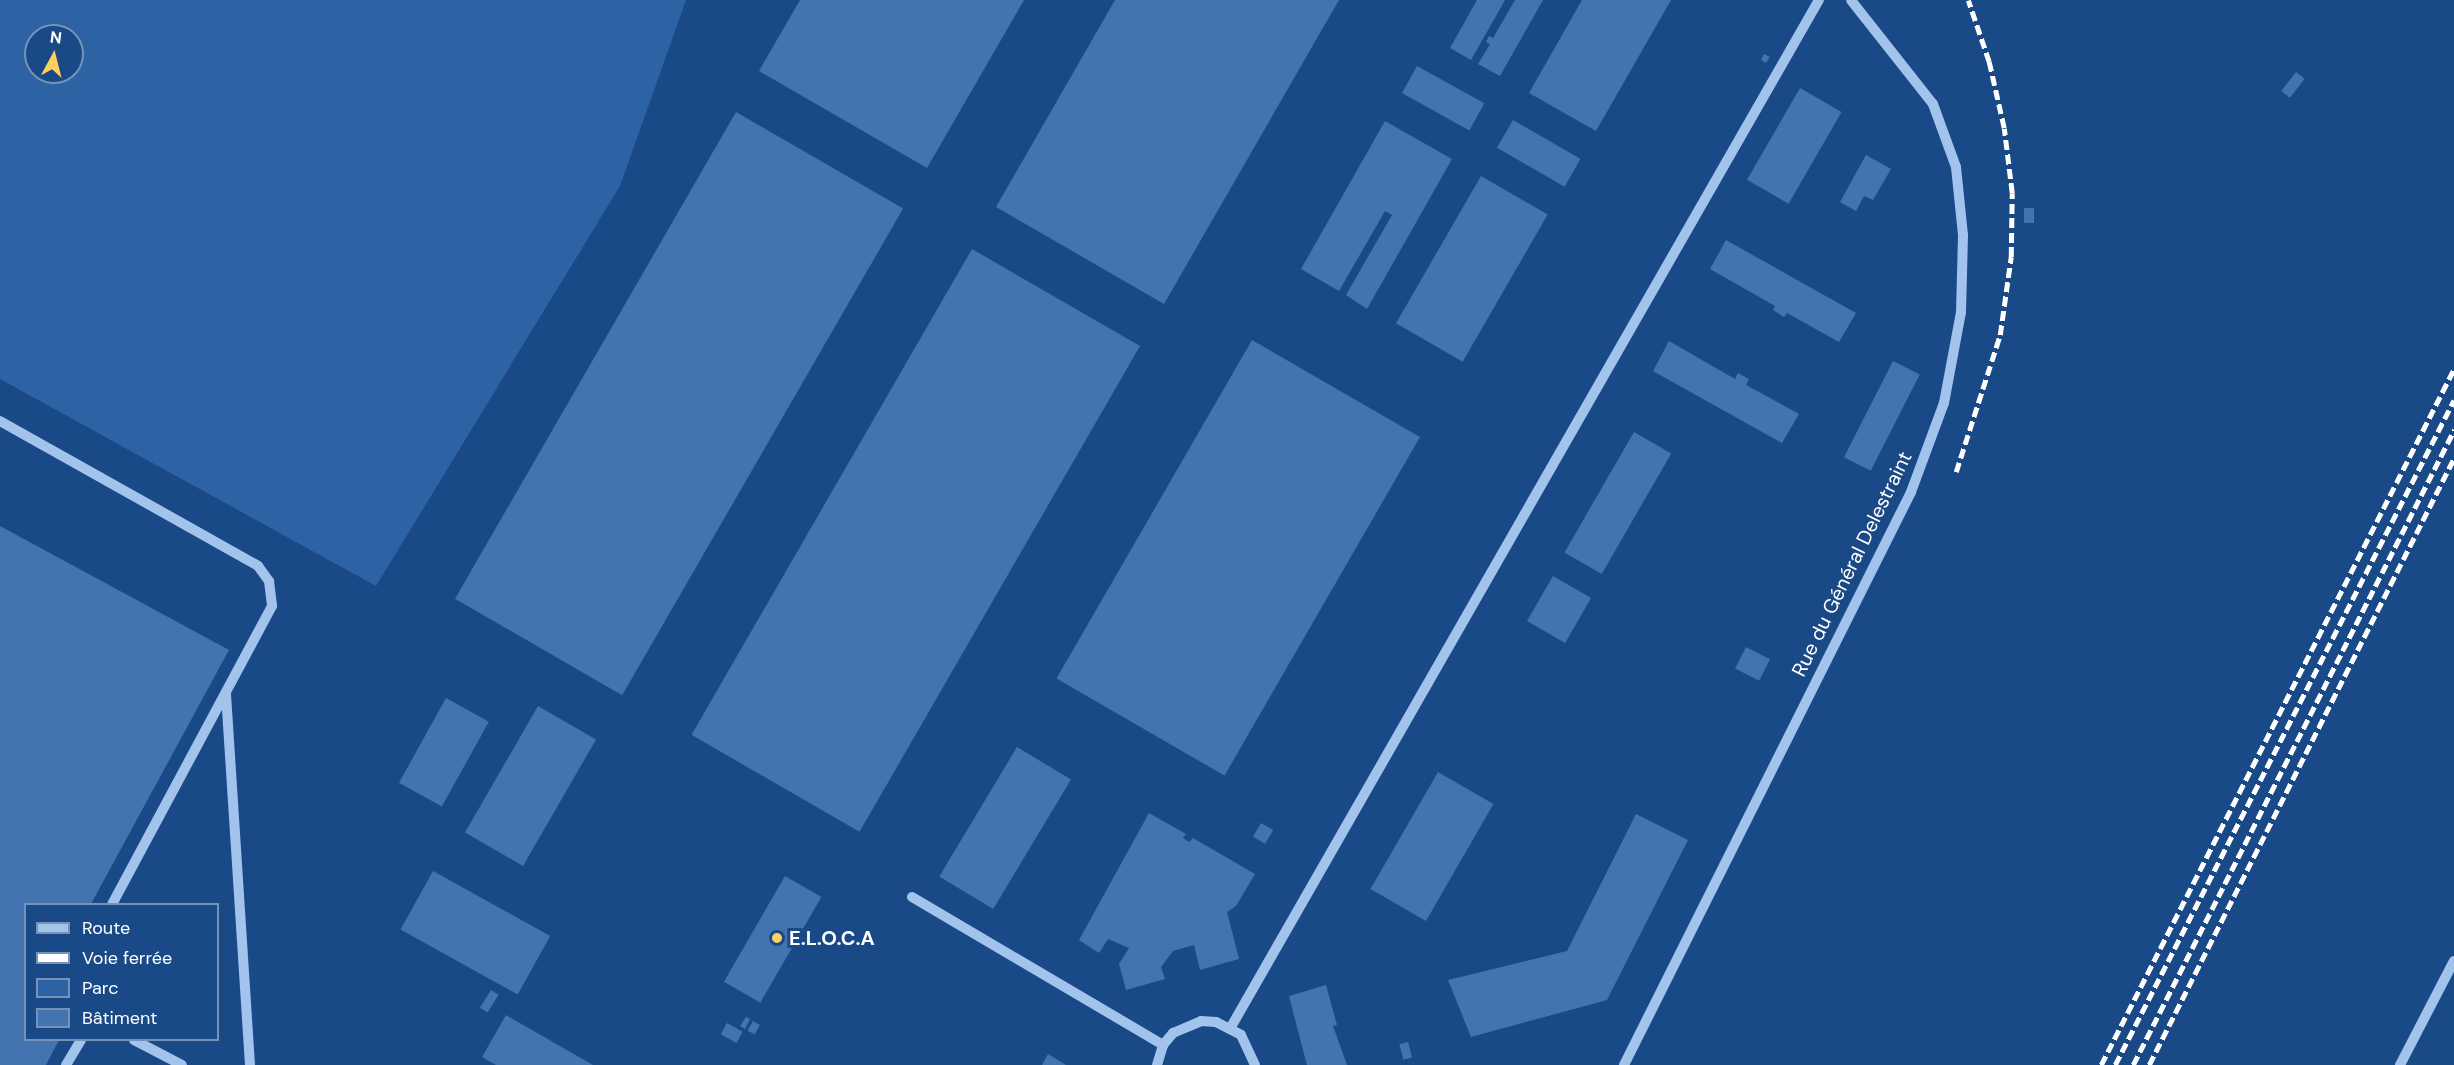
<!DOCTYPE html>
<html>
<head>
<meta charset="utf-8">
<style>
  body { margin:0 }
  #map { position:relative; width:2454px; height:1065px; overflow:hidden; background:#1a4987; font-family:"DM Sans",sans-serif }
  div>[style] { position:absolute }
  .green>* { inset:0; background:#2d63a5 }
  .building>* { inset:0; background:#4373b0; transform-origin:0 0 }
  .minor>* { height:10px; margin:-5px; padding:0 5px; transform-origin:5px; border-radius:5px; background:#a1c3ec }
  .rail>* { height:4.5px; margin-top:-2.25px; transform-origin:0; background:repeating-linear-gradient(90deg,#fff 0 10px,transparent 0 14.5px) }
  .dots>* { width:16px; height:16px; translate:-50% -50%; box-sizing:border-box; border:3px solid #1a4987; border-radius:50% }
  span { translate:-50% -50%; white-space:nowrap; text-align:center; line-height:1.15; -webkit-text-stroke:6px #1a4987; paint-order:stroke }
  .street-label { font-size:20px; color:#fff }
  .poi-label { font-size:20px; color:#fff; font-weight:700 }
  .left { translate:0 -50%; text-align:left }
  .legend { position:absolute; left:24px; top:903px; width:195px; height:138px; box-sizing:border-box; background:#1a4987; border:2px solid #7692b7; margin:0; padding:8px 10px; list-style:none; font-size:18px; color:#fff }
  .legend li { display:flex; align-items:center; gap:12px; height:30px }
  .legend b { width:30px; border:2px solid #7692b7 }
  .north { position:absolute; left:24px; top:24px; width:60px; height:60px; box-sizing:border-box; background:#1a4987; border:2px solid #7692b7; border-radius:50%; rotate:7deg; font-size:16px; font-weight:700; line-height:24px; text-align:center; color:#fff }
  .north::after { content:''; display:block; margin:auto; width:21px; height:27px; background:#fed05d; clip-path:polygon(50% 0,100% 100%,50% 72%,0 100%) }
</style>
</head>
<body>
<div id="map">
  <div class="green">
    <div style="clip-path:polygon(evenodd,0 0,686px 0,620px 186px,376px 586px,0 379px,0 0,36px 36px,72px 36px,72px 72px,36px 72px,36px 36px)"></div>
  </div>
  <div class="building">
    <div style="clip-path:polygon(800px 0,1024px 0,927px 168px,759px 71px)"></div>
    <div style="clip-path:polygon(1115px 0,1339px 0,1164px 304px,996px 207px)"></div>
    <div style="clip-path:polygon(1477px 0,1505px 0,1471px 60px,1450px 48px)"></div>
    <div style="clip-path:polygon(1515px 0,1543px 0,1500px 76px,1478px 64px,1490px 44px,1486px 42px,1489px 36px,1493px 38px)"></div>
    <div style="clip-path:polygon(1582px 0,1671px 0,1596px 131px,1529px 93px)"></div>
    <div style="clip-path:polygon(1764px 54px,1770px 57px,1766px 63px,1761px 60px)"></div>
    <div style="left:1417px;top:66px;width:77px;height:31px;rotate:29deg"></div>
    <div style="left:2296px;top:72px;width:11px;height:24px;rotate:38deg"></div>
    <div style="left:1800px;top:88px;width:48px;height:106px;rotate:30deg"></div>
    <div style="left:736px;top:112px;width:193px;height:562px;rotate:30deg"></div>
    <div style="left:1513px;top:120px;width:78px;height:32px;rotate:30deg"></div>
    <div style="clip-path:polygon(1385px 121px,1452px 159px,1367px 309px,1346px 295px,1392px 215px,1385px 211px,1339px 291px,1301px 269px)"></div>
    <div style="clip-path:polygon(1866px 155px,1891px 169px,1873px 200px,1864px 196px,1856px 211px,1840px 202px)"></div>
    <div style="left:1481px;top:176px;width:77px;height:170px;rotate:30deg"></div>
    <div style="left:2024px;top:208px;width:10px;height:15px"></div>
    <div style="clip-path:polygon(1726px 240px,1856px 313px,1839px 342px,1787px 313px,1784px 317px,1773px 310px,1775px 306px,1710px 269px)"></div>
    <div style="left:972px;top:249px;width:194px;height:561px;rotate:30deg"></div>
    <div style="left:1252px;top:340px;width:194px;height:391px;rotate:30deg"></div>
    <div style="clip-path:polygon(1669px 341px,1735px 379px,1738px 373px,1749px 379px,1746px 385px,1799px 414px,1782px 443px,1653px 371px)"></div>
    <div style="left:1893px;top:361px;width:30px;height:108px;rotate:27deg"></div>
    <div style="left:1634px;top:432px;width:43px;height:139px;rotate:30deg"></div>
    <div style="clip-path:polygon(0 526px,229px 650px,91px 904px,26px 904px,26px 1040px,59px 1040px,46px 1065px,0 1065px)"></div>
    <div style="left:1553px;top:576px;width:44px;height:52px;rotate:30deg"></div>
    <div style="left:1746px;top:647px;width:27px;height:24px;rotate:27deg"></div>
    <div style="left:446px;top:698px;width:49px;height:97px;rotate:29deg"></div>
    <div style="left:538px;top:706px;width:67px;height:146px;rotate:30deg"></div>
    <div style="left:1017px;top:747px;width:63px;height:151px;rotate:31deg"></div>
    <div style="left:1438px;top:772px;width:64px;height:135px;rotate:30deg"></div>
    <div style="clip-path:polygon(1149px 813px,1186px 834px,1183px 838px,1189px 842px,1193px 838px,1255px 874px,1236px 906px,1227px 912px,1239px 959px,1200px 970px,1194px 945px,1173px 951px,1161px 967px,1165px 979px,1126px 990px,1119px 964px,1129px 948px,1108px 939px,1099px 953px,1079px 940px)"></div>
    <div style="clip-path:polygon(1636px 814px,1688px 840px,1607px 1000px,1471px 1037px,1448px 980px,1567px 951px)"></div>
    <div style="left:1261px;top:823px;width:14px;height:16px;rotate:30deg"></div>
    <div style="left:433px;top:871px;width:134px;height:67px;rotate:29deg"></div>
    <div style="left:785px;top:876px;width:42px;height:122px;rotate:30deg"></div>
    <div style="clip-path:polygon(1326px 985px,1337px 1025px,1333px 1026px,1347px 1065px,1307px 1065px,1299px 1035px,1289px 996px)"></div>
    <div style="left:491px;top:990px;width:9px;height:21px;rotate:32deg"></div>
    <div style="clip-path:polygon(506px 1015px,593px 1065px,496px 1065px,482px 1057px)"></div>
    <div style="clip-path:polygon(746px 1017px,750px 1019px,745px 1029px,740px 1026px)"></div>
    <div style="left:753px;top:1021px;width:8px;height:11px;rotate:30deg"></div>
    <div style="left:727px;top:1023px;width:18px;height:13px;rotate:29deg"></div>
    <div style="left:1408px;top:1042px;width:16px;height:9px;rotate:75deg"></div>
    <div style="clip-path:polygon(1048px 1054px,1066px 1065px,1042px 1065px)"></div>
  </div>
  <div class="minor">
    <div style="left:0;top:421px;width:296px;rotate:29.3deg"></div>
    <div style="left:258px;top:566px;width:19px;rotate:54deg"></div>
    <div style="left:269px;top:581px;width:25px;rotate:83deg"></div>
    <div style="left:272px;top:606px;width:338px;rotate:118.2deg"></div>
    <div style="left:226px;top:694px;width:372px;rotate:86.3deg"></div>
    <div style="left:912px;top:897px;width:291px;rotate:30.5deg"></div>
    <div style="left:1231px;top:1027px;width:1183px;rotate:-60.21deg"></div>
    <div style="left:134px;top:1040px;width:54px;rotate:27.5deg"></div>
    <div style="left:66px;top:1065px;width:29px;rotate:-59deg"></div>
    <div style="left:1157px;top:1065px;width:21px;rotate:-73deg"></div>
    <div style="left:1163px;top:1045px;width:16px;rotate:-50deg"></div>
    <div style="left:1173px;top:1033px;width:30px;rotate:-23deg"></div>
    <div style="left:1201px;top:1021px;width:15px;rotate:4deg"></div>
    <div style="left:1216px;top:1022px;width:28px;rotate:27deg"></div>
    <div style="left:1241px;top:1035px;width:33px;rotate:65deg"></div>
    <div style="left:1624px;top:1065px;width:641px;rotate:-63.39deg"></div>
    <div style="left:1911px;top:492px;width:95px;rotate:-69.7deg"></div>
    <div style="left:1944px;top:403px;width:93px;rotate:-79.4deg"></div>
    <div style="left:1961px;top:312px;width:77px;rotate:-88.5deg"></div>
    <div style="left:1963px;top:235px;width:68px;rotate:-95.9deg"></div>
    <div style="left:1956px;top:167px;width:67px;rotate:-110.1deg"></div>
    <div style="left:1933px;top:104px;width:132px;rotate:-128.3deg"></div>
    <div style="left:2400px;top:1065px;width:117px;rotate:-62.6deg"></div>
  </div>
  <div class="rail">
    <div style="left:1956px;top:472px;width:144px;rotate:-72.2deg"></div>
    <div style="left:2000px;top:335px;width:79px;rotate:-82deg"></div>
    <div style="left:2011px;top:257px;width:64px;rotate:-89.1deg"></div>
    <div style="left:2012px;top:193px;width:65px;rotate:-97deg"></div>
    <div style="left:2004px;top:128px;width:68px;rotate:-102.8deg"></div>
    <div style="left:1989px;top:62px;width:65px;rotate:-108.7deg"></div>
    <div style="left:2101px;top:1065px;width:780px;rotate:-63.11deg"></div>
    <div style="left:2115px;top:1065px;width:746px;rotate:-62.99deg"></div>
    <div style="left:2133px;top:1065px;width:712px;rotate:-63.18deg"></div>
    <div style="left:2149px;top:1065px;width:679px;rotate:-63.32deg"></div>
  </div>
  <div class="dots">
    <div style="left:777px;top:938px;background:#fed05d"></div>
  </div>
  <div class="street-label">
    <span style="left:1852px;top:564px;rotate:-64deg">Rue du Général Delestraint</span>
  </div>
  <div class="poi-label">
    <span class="left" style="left:789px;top:938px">E.L.O.C.A</span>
  </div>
  <ul class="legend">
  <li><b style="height:8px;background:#a1c3ec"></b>Route</li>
  <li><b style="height:8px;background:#fff"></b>Voie ferrée</li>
  <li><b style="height:16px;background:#2d63a5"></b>Parc</li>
  <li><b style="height:16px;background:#4373b0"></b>Bâtiment</li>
  </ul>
  <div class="north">N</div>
</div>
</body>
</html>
